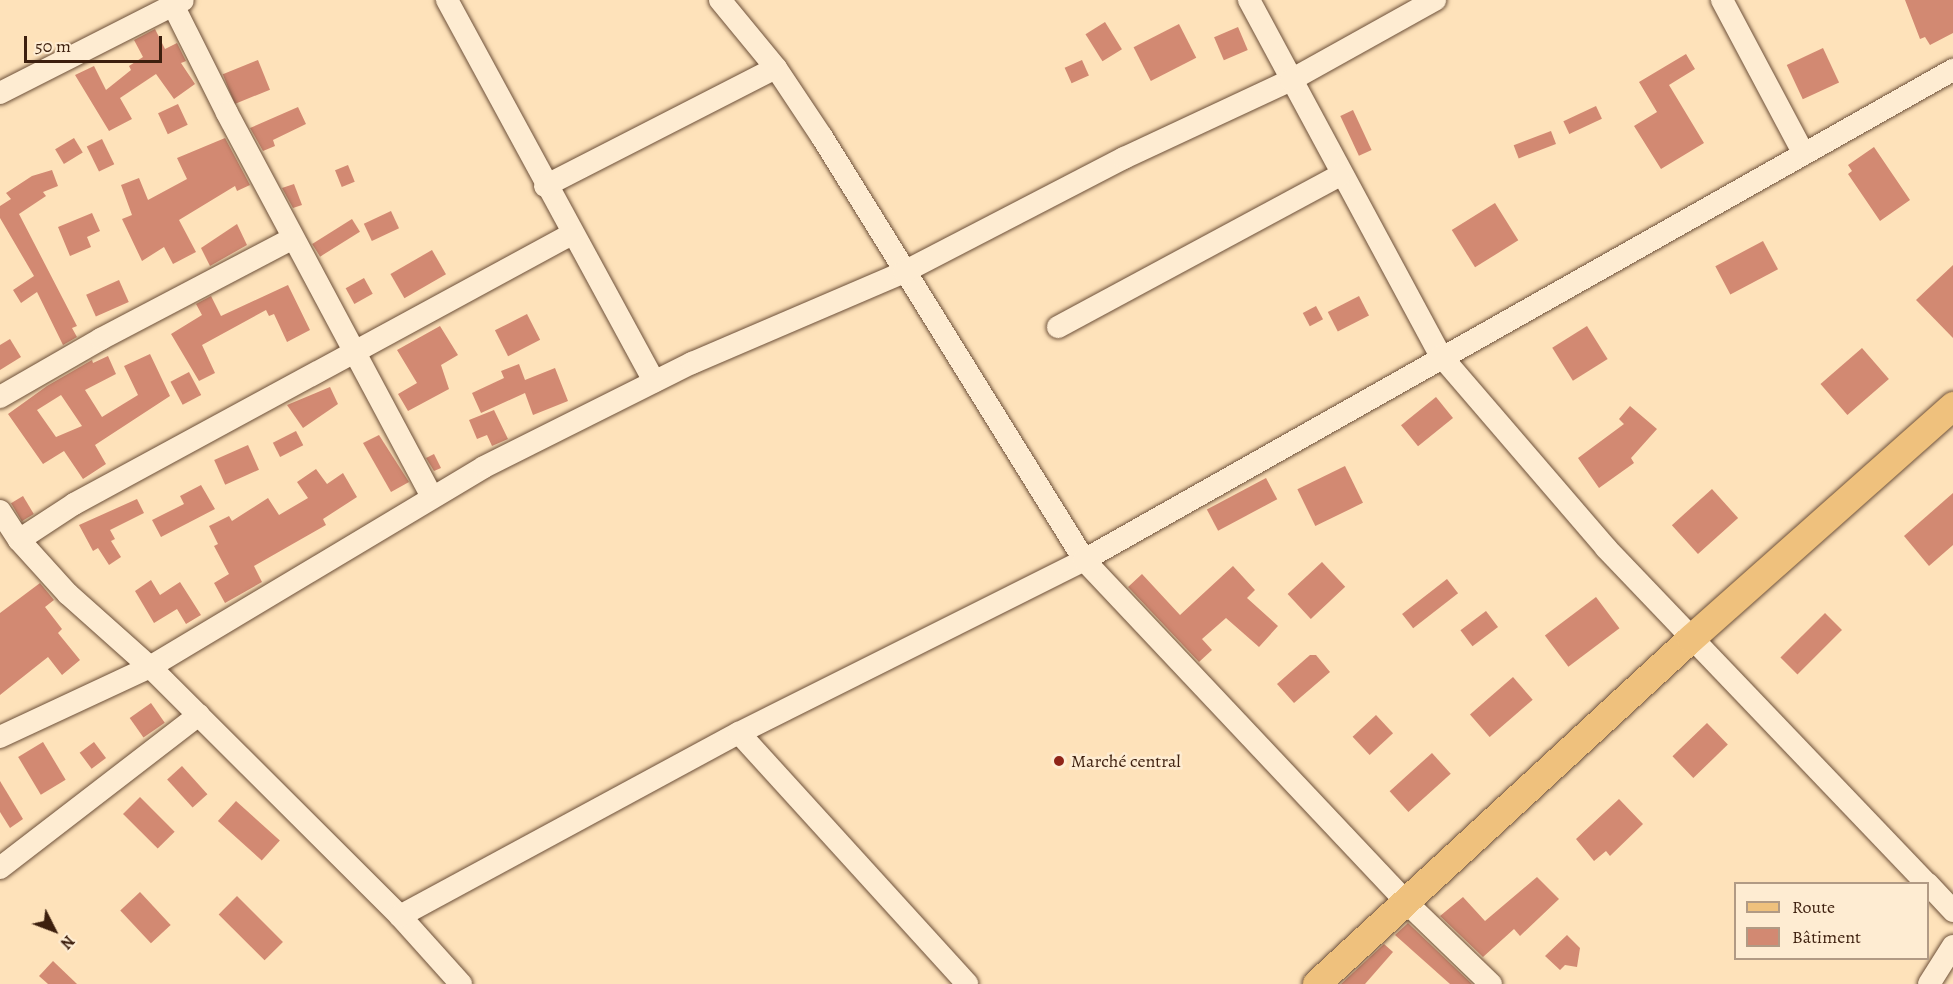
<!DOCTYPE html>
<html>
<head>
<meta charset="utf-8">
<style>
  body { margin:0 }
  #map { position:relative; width:1953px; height:984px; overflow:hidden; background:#fee2ba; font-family:Alegreya,serif }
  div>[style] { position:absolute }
  .building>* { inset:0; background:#d28972; transform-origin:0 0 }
  .roads { filter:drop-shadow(0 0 2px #6d5039) drop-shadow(0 0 2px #6d5039) }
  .minor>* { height:22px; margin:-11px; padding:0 11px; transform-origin:11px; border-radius:11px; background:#feecd2 }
  .major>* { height:28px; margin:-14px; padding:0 14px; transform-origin:14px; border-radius:14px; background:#efc17d }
  .dots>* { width:16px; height:16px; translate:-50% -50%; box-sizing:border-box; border:3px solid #feecd2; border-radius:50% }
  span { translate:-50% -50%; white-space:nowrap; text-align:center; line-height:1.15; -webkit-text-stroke:5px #feecd2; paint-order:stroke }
  .poi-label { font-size:18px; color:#3d1f0e }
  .left { translate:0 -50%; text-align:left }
  .legend { position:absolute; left:1734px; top:882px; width:195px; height:78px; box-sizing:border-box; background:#feecd2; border:2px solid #b19a84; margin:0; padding:8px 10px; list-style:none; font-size:18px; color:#3d1f0e }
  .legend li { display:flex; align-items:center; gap:12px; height:30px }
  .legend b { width:30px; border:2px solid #b19a84 }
  .north { position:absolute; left:24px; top:900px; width:60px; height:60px; -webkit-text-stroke:4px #feecd2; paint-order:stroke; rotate:132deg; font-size:16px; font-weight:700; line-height:24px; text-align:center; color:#3d1f0e }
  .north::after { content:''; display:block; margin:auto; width:21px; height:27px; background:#3d1f0e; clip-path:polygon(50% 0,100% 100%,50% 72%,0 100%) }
  .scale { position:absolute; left:24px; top:36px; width:138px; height:27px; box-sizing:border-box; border:3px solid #3d1f0e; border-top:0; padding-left:8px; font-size:18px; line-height:21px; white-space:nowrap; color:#3d1f0e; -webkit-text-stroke:4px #feecd2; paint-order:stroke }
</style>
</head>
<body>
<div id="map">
  <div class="building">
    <div style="clip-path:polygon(1905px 0,1953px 0,1953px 33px,1930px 45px,1925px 37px,1920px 39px)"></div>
    <div style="left:1105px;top:22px;width:32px;height:23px;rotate:58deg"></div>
    <div style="left:1179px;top:24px;width:38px;height:51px;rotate:63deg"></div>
    <div style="left:1238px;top:27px;width:25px;height:26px;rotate:67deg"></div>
    <div style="clip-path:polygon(155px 29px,165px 49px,177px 43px,186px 61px,181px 63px,195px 84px,174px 99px,156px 74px,120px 98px,132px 119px,109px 131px,75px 75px,94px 66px,106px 90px,131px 70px,129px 66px,143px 57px,134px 40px)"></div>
    <div style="left:1823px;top:48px;width:38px;height:40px;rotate:65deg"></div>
    <div style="clip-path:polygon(1686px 54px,1695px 69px,1669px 85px,1704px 143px,1661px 169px,1634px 126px,1657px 112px,1639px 82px)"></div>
    <div style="left:258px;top:60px;width:32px;height:38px;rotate:68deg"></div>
    <div style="left:1082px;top:60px;width:17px;height:19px;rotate:66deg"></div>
    <div style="left:178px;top:104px;width:23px;height:22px;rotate:65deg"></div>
    <div style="left:1596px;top:106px;width:14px;height:36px;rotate:65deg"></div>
    <div style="clip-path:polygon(298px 107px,306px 124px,273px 140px,275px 146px,263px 151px,250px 128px)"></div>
    <div style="left:1353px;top:110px;width:44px;height:14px;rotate:65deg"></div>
    <div style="left:1551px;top:131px;width:14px;height:40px;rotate:69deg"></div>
    <div style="left:74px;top:138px;width:17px;height:22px;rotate:59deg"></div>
    <div style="clip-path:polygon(225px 138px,250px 185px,237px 191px,235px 186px,179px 220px,196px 252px,173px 264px,164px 247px,142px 261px,122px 219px,132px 215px,121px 185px,139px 178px,148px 200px,187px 179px,177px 158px)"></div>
    <div style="left:102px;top:139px;width:28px;height:17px;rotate:64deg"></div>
    <div style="clip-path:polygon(1874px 147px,1910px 200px,1880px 221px,1848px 174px,1852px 171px,1848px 165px)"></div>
    <div style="left:348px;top:165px;width:18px;height:14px;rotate:68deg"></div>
    <div style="clip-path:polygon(52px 170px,58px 186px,43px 192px,46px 196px,19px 214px,77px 326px,72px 328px,77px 337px,63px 345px,37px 292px,21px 303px,13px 290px,34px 276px,0 218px,0 206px,11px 199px,6px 193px,32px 176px)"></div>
    <div style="clip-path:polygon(294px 184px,302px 205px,293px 208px,282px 188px)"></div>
    <div style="left:1495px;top:203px;width:44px;height:51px;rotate:58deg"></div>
    <div style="left:391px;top:211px;width:19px;height:30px;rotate:65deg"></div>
    <div style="clip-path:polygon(92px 213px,100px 231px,87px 237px,91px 247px,70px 256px,58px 227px)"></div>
    <div style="left:352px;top:219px;width:15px;height:47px;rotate:58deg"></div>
    <div style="clip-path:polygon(237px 224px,247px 245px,210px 266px,201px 248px)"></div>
    <div style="left:1763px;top:241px;width:32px;height:54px;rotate:62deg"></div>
    <div style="left:432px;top:250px;width:28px;height:48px;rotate:60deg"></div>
    <div style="clip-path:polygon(1953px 265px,1953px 338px,1916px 300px)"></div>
    <div style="left:364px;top:278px;width:18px;height:21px;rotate:61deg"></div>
    <div style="left:119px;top:280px;width:24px;height:36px;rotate:66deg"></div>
    <div style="clip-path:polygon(288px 285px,310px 330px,287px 342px,274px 314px,269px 316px,266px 310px,202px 345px,215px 373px,199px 381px,171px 334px,202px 315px,196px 304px,211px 296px,221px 316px)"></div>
    <div style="left:1359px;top:296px;width:22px;height:35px;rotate:63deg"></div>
    <div style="left:1316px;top:306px;width:15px;height:15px;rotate:62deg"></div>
    <div style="left:527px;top:314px;width:29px;height:36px;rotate:63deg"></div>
    <div style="clip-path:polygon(440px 326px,458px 355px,441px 365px,449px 389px,408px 411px,398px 394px,417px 383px,397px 350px)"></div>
    <div style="left:1587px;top:326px;width:39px;height:41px;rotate:58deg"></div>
    <div style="clip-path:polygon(10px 339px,21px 357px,0 370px,0 345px)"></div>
    <div style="left:1862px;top:348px;width:41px;height:55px;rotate:49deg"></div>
    <div style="clip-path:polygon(evenodd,150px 354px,170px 396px,95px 445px,106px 464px,83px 479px,64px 451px,43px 464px,8px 414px,47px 386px,92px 360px,93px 363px,108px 356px,116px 374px,85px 390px,102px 417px,138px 395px,124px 366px,150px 354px,61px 395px,82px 426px,56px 437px,37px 410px,61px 395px)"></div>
    <div style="clip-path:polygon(519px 364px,525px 380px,555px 368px,568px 401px,533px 415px,525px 393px,481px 413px,472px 393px,504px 378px,501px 371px)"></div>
    <div style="left:189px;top:372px;width:26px;height:21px;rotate:62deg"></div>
    <div style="clip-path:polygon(330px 387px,338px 404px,303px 428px,287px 405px)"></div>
    <div style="left:1436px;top:397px;width:27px;height:45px;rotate:51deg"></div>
    <div style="clip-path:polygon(1630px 406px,1657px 429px,1631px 458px,1634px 463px,1599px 488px,1578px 458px,1624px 424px,1619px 419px)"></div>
    <div style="clip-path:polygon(494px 410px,508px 439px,492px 446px,487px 435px,477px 439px,469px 420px)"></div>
    <div style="left:296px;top:431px;width:16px;height:26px;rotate:63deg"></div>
    <div style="clip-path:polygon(379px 435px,409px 482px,391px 492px,363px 443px)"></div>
    <div style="left:248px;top:445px;width:27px;height:37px;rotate:66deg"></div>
    <div style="clip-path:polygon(434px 454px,441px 468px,434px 471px,426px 458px)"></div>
    <div style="left:1345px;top:466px;width:41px;height:53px;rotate:64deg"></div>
    <div style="clip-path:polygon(316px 469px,327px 484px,343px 473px,357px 497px,323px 519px,326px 525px,254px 566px,262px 582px,225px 603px,214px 583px,229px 574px,214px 546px,218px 544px,209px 526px,229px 516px,232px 521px,268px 498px,279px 515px,308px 498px,297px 482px)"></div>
    <div style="left:1266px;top:478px;width:24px;height:67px;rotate:62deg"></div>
    <div style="clip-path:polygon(201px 485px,215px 509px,161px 537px,152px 520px,184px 504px,180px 496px)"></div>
    <div style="left:1712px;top:489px;width:39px;height:54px;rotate:48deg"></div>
    <div style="clip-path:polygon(1953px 493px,1953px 545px,1929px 566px,1904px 536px)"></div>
    <div style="left:23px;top:496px;width:21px;height:14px;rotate:59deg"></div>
    <div style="clip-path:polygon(137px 499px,144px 513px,110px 530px,115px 539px,111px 541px,121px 557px,109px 565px,98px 548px,93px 551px,79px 525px)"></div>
    <div style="left:1322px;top:562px;width:34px;height:47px;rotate:47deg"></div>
    <div style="clip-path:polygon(1233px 566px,1255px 590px,1247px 598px,1278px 626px,1259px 647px,1226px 618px,1202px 639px,1212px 650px,1199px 662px,1128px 587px,1142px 574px,1180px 615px)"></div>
    <div style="left:1447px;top:579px;width:18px;height:57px;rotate:52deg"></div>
    <div style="clip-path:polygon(151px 580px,160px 595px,180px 582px,201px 615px,186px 624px,177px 609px,154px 623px,135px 591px)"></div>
    <div style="clip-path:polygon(40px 583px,54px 600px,45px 607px,62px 629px,58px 633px,80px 660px,62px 675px,48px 657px,0 695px,0 613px)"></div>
    <div style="left:1596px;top:597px;width:39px;height:64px;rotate:53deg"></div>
    <div style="left:1486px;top:611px;width:20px;height:32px;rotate:53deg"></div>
    <div style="left:1825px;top:613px;width:24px;height:63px;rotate:45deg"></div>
    <div style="clip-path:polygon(1310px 655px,1316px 655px,1330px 672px,1294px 703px,1277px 684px)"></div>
    <div style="left:1513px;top:677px;width:30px;height:57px;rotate:49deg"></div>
    <div style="left:151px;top:703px;width:24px;height:26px;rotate:55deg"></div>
    <div style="left:1376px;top:715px;width:25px;height:32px;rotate:47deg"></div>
    <div style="left:1707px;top:723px;width:30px;height:48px;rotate:46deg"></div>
    <div style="left:43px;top:742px;width:44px;height:29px;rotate:59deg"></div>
    <div style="left:94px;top:742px;width:20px;height:18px;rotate:53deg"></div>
    <div style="left:1432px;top:753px;width:28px;height:57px;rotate:48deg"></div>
    <div style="left:182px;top:766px;width:38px;height:20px;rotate:48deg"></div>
    <div style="clip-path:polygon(0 781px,23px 819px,10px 828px,0 812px)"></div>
    <div style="left:140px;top:797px;width:49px;height:24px;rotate:45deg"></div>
    <div style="clip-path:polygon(1619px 799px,1643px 824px,1610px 856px,1606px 851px,1594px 861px,1576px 839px)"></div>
    <div style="left:236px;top:801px;width:59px;height:27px;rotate:42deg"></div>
    <div style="clip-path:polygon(1537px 877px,1559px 899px,1520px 936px,1514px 929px,1483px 957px,1440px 916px,1463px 897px,1485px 921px)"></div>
    <div style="left:140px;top:892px;width:45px;height:27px;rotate:47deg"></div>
    <div style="left:237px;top:896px;width:65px;height:26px;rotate:45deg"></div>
    <div style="clip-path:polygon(1408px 923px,1472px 984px,1450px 984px,1395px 935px)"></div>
    <div style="clip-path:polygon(1567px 935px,1580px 948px,1577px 967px,1565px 965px,1560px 970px,1545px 956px)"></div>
    <div style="clip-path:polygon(1384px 944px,1393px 952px,1365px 984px,1341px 984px)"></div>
    <div style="clip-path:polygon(53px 961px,77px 984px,48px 984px,39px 976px)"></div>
  </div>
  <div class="roads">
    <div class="minor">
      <div style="left:447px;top:0;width:434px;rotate:61.5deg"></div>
      <div style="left:720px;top:0;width:88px;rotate:50.5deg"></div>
      <div style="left:776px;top:68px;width:83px;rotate:56.3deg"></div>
      <div style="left:822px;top:137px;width:498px;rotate:58.2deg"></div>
      <div style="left:1084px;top:560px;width:470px;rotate:46.7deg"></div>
      <div style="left:1406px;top:902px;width:118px;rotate:44deg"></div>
      <div style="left:1249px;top:0;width:404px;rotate:61.7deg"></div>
      <div style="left:1441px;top:356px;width:253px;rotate:49.3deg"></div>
      <div style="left:1606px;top:548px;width:465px;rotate:46.3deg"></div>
      <div style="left:1722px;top:0;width:174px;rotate:62deg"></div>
      <div style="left:173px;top:5px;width:121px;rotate:63.4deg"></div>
      <div style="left:227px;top:113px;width:435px;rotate:61.9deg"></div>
      <div style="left:0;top:93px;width:205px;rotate:-26.9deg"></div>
      <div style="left:545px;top:186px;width:259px;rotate:-27.1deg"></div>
      <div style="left:1058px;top:327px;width:320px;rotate:-28.3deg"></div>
      <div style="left:0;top:397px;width:116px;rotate:-29.9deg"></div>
      <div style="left:101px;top:339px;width:217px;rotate:-27.7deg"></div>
      <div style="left:0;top:511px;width:35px;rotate:57deg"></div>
      <div style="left:19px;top:540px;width:73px;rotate:47.8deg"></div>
      <div style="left:68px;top:594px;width:110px;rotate:41.7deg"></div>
      <div style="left:150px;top:667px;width:166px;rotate:155deg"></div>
      <div style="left:19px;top:540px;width:66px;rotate:-33.2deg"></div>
      <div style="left:74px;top:504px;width:566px;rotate:-28.47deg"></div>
      <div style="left:739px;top:733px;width:339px;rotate:47.7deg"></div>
      <div style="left:0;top:868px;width:251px;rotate:-37.6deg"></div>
      <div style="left:1928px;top:884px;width:37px;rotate:47deg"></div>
      <div style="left:400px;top:916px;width:353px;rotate:-135.1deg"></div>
      <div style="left:150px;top:667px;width:389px;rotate:-30.9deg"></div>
      <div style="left:484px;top:467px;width:233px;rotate:-26.6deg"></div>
      <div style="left:692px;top:363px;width:231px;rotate:-23.2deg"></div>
      <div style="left:904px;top:272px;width:248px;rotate:-27.4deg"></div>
      <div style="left:1124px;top:158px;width:184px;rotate:-25deg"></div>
      <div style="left:1291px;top:80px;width:165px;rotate:-29.1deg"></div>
      <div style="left:461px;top:984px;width:91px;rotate:-131.9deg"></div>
      <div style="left:400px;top:916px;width:385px;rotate:-28.4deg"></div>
      <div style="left:739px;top:733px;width:386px;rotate:-26.6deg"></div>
      <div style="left:1084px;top:560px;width:998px;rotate:-29.42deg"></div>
      <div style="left:1929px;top:984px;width:45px;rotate:-57.7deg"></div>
    </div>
    <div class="major">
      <div style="left:1317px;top:984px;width:509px;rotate:-42.69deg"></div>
      <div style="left:1691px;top:639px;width:351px;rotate:-41.6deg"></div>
    </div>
  </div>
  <div class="dots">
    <div style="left:1059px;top:761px;background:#8f2418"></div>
  </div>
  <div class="poi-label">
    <span class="left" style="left:1071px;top:761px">Marché central</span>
  </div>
  <ul class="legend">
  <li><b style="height:8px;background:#efc17d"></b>Route</li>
  <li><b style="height:16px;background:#d28972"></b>Bâtiment</li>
  </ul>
  <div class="north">N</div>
  <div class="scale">50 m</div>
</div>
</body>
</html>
